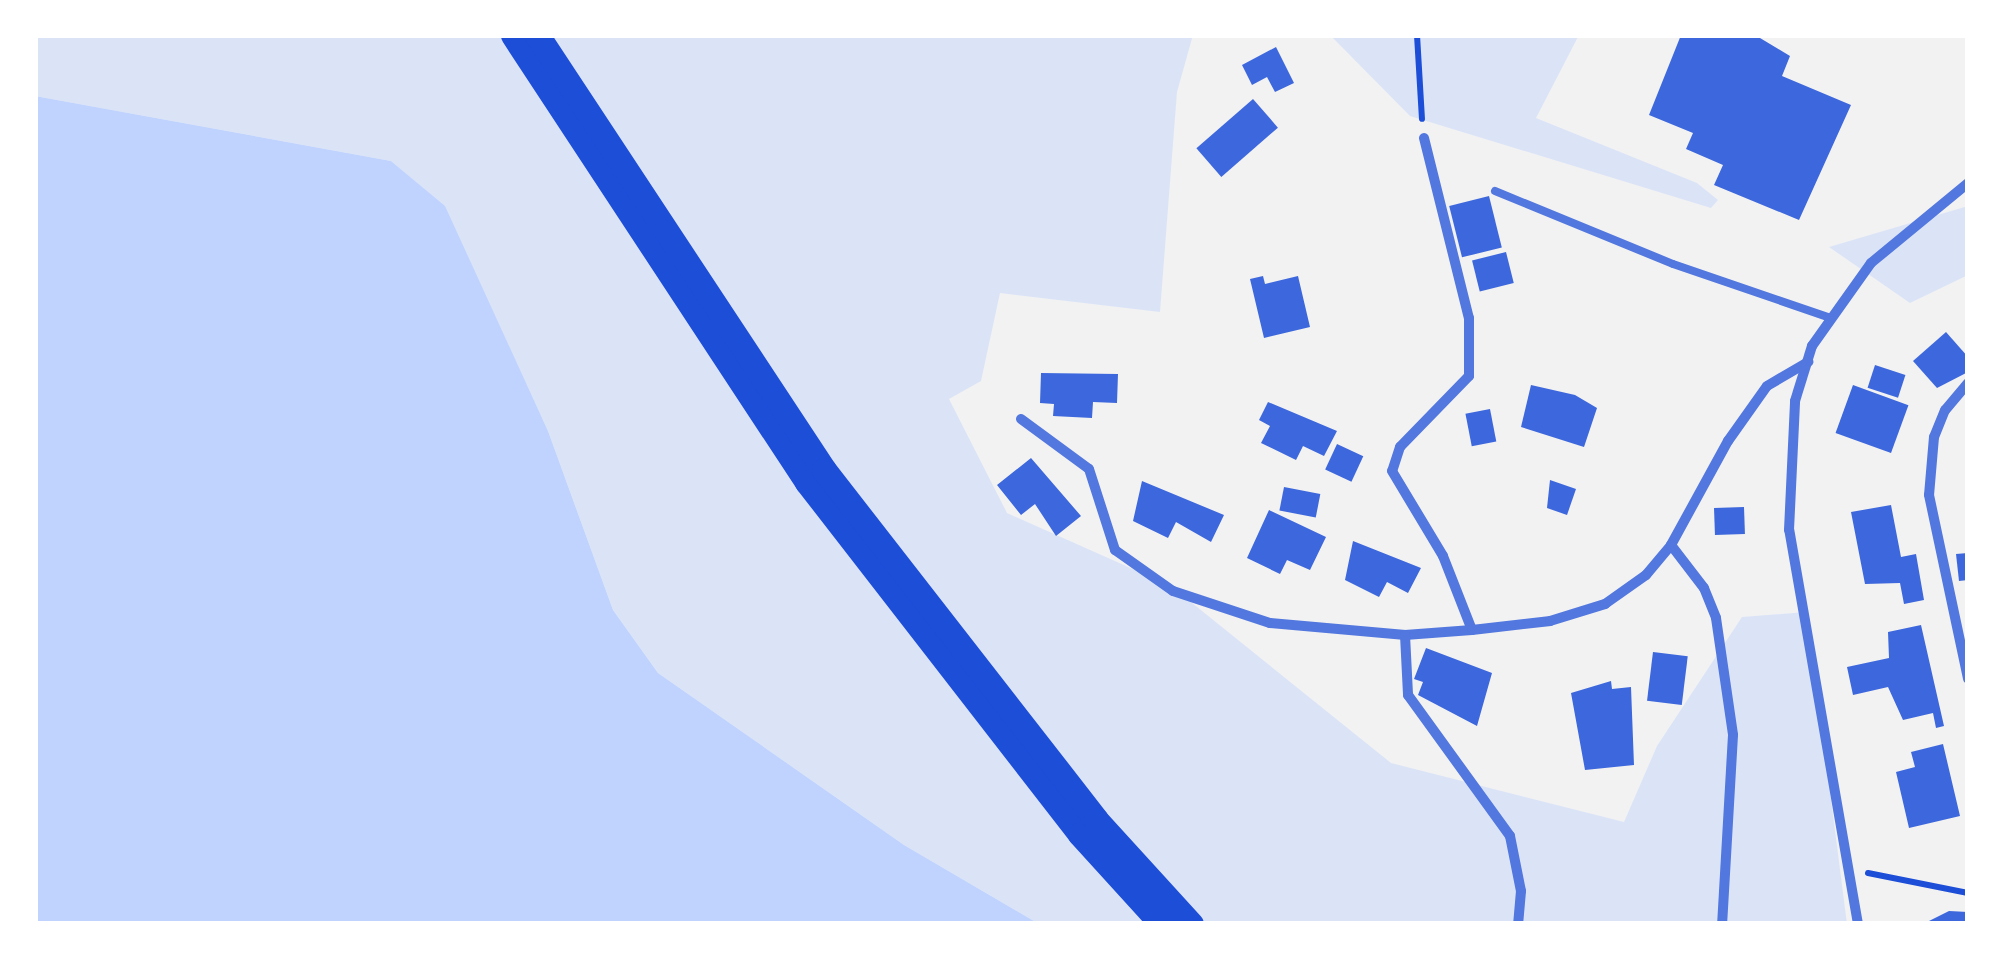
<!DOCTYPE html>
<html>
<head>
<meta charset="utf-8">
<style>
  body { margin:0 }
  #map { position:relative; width:2003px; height:959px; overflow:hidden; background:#f2f2f2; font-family:Cabin,sans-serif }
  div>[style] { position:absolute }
  .green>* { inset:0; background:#dbe4f7 }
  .water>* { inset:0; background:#bfd3fe }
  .building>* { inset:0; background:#3d67dc; transform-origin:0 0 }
  .path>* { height:6px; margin:-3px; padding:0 3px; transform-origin:3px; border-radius:3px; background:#1d4ed8 }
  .service>* { height:8px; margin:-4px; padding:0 4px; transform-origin:4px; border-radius:4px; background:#5277de }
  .minor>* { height:10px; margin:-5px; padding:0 5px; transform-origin:5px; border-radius:5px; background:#5277de }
  .primary>* { height:25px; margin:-12.5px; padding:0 12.5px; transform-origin:12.5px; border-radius:12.5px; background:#1d4ed8 }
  span { translate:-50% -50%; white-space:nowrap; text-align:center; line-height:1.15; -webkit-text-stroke:8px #fff; paint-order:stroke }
  .frame { position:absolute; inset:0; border:38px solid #fff; pointer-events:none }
</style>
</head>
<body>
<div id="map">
  <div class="green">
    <div style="clip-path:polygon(35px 35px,1193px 35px,1177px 92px,1160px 312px,1000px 293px,981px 381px,949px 399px,1007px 513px,1171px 586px,1391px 763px,1624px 822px,1657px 746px,1742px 617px,1807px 612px,1847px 924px,1039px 924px,904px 845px,658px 673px,613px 610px,548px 431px,444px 206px,391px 161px,35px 96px)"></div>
    <div style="clip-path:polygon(1330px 35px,1579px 35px,1536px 118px,1697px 183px,1718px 200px,1711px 208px,1410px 116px)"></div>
    <div style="clip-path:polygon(1968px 206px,1968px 275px,1910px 303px,1829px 247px)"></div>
  </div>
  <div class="water">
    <div style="clip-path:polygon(35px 96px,391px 161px,445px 206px,548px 431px,613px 610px,658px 673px,904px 845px,1039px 924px,35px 924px)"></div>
  </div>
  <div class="building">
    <div style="clip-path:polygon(1681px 35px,1755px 35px,1790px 56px,1782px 76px,1851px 105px,1799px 220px,1714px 185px,1723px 165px,1686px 149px,1693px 133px,1649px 115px)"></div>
    <div style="clip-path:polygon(1276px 47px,1294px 83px,1275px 92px,1267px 77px,1252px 85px,1242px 65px)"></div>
    <div style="left:1253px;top:99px;width:38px;height:75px;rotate:49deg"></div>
    <div style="left:1489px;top:196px;width:53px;height:41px;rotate:76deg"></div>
    <div style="left:1506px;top:252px;width:32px;height:35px;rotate:76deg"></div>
    <div style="clip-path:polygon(1263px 276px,1265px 284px,1298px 276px,1310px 327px,1264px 338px,1250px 279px)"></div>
    <div style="clip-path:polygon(1946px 332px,1968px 357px,1968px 372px,1937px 388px,1913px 361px)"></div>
    <div style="left:1875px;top:365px;width:32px;height:24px;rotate:18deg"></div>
    <div style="clip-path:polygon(1041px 373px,1118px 374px,1117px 403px,1093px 402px,1092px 418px,1053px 416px,1054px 404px,1040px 403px)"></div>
    <div style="clip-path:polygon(1531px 385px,1575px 395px,1597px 408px,1584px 447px,1521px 427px)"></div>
    <div style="left:1853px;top:385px;width:59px;height:51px;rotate:20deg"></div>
    <div style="clip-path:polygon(1268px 402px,1337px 431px,1324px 456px,1303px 446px,1296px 460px,1261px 443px,1270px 426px,1259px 420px)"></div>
    <div style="left:1490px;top:409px;width:33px;height:25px;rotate:79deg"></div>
    <div style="left:1337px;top:444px;width:29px;height:28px;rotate:25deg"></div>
    <div style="clip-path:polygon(1031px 458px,1081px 516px,1056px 536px,1035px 504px,1021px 515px,997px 485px)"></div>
    <div style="clip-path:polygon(1550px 480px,1576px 489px,1567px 515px,1547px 508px)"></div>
    <div style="clip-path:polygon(1142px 481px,1224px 515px,1211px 542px,1176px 522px,1168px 538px,1133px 521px)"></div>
    <div style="left:1284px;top:487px;width:37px;height:24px;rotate:11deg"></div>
    <div style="clip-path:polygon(1891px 505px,1901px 557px,1916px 554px,1924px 600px,1904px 604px,1900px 583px,1865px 584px,1851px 512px)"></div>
    <div style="left:1744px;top:507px;width:27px;height:30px;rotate:88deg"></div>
    <div style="clip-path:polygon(1269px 510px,1326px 537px,1310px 570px,1287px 560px,1280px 574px,1247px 558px)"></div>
    <div style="clip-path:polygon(1353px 541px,1421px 568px,1408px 593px,1387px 582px,1379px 597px,1345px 580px)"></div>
    <div style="clip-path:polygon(1968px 553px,1968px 580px,1959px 581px,1956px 554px)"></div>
    <div style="clip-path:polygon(1921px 625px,1944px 726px,1936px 728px,1933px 713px,1903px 720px,1888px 687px,1853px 695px,1847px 667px,1889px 658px,1888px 632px)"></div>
    <div style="clip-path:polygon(1426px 648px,1492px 673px,1477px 726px,1418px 695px,1423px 682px,1414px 679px)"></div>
    <div style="left:1653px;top:652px;width:35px;height:49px;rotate:7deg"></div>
    <div style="clip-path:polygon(1611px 681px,1612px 689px,1631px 687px,1634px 765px,1585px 770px,1571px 693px)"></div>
    <div style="clip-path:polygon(1943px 744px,1960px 816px,1909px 828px,1896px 772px,1915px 767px,1911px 752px)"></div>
    <div style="clip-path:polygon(1949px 911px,1968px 912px,1968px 924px,1923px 924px)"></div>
  </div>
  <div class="path">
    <div style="left:1417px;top:35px;width:84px;rotate:86.6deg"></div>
    <div style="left:1868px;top:873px;width:102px;rotate:11.3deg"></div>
  </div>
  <div class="service">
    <div style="left:1495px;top:191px;width:192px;rotate:22.3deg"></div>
    <div style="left:1673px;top:264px;width:167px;rotate:18.9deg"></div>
  </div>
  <div class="minor">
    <div style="left:1424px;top:138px;width:186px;rotate:76deg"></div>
    <div style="left:1469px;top:318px;width:58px;rotate:90deg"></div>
    <div style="left:1469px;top:376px;width:99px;rotate:134.2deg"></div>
    <div style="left:1400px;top:447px;width:25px;rotate:108deg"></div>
    <div style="left:1392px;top:471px;width:99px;rotate:59deg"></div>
    <div style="left:1443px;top:556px;width:79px;rotate:68.6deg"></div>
    <div style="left:1968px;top:383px;width:35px;rotate:130deg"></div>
    <div style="left:1945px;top:410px;width:29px;rotate:112deg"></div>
    <div style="left:1934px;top:437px;width:58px;rotate:94.9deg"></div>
    <div style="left:1929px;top:495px;width:188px;rotate:78deg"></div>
    <div style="left:1021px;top:419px;width:84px;rotate:36.3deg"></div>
    <div style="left:1089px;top:469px;width:85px;rotate:72.2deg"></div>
    <div style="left:1115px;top:550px;width:71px;rotate:35.3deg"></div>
    <div style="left:1173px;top:591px;width:102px;rotate:18.3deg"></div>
    <div style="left:1270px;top:623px;width:136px;rotate:5.1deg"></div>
    <div style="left:1405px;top:635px;width:67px;rotate:-4.3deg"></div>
    <div style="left:1472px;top:630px;width:79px;rotate:-6.6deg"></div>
    <div style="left:1550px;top:621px;width:58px;rotate:-17.2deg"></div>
    <div style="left:1605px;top:604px;width:50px;rotate:-35.3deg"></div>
    <div style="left:1646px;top:575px;width:39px;rotate:-50deg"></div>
    <div style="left:1671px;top:545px;width:119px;rotate:-61.3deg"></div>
    <div style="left:1728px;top:441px;width:67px;rotate:-54.7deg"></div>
    <div style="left:1767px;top:386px;width:48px;rotate:-30.3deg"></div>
    <div style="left:1671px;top:545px;width:54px;rotate:52.5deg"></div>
    <div style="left:1704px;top:588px;width:32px;rotate:68deg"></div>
    <div style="left:1716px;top:618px;width:118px;rotate:81.7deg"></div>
    <div style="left:1733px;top:735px;width:189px;rotate:93.3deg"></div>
    <div style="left:1405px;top:635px;width:60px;rotate:87.1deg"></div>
    <div style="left:1408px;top:695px;width:174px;rotate:54.1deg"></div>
    <div style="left:1510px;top:836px;width:56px;rotate:78.7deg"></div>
    <div style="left:1521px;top:891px;width:33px;rotate:95deg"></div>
    <div style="left:1858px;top:924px;width:400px;rotate:-99.9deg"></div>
    <div style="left:1789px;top:530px;width:129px;rotate:-87.3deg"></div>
    <div style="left:1795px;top:401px;width:58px;rotate:-72.8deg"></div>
    <div style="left:1812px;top:346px;width:102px;rotate:-54.6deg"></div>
    <div style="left:1871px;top:263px;width:126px;rotate:-39.5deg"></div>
  </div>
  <div class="primary">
    <div style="left:513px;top:35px;width:535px;rotate:56.67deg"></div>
    <div style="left:807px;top:482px;width:445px;rotate:52.2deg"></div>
    <div style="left:1080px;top:834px;width:122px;rotate:47.7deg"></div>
    <div style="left:537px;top:35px;width:521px;rotate:56.58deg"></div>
    <div style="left:824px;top:470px;width:443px;rotate:52.1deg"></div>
    <div style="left:1096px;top:820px;width:141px;rotate:47.6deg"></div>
  </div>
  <div class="frame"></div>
</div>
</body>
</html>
